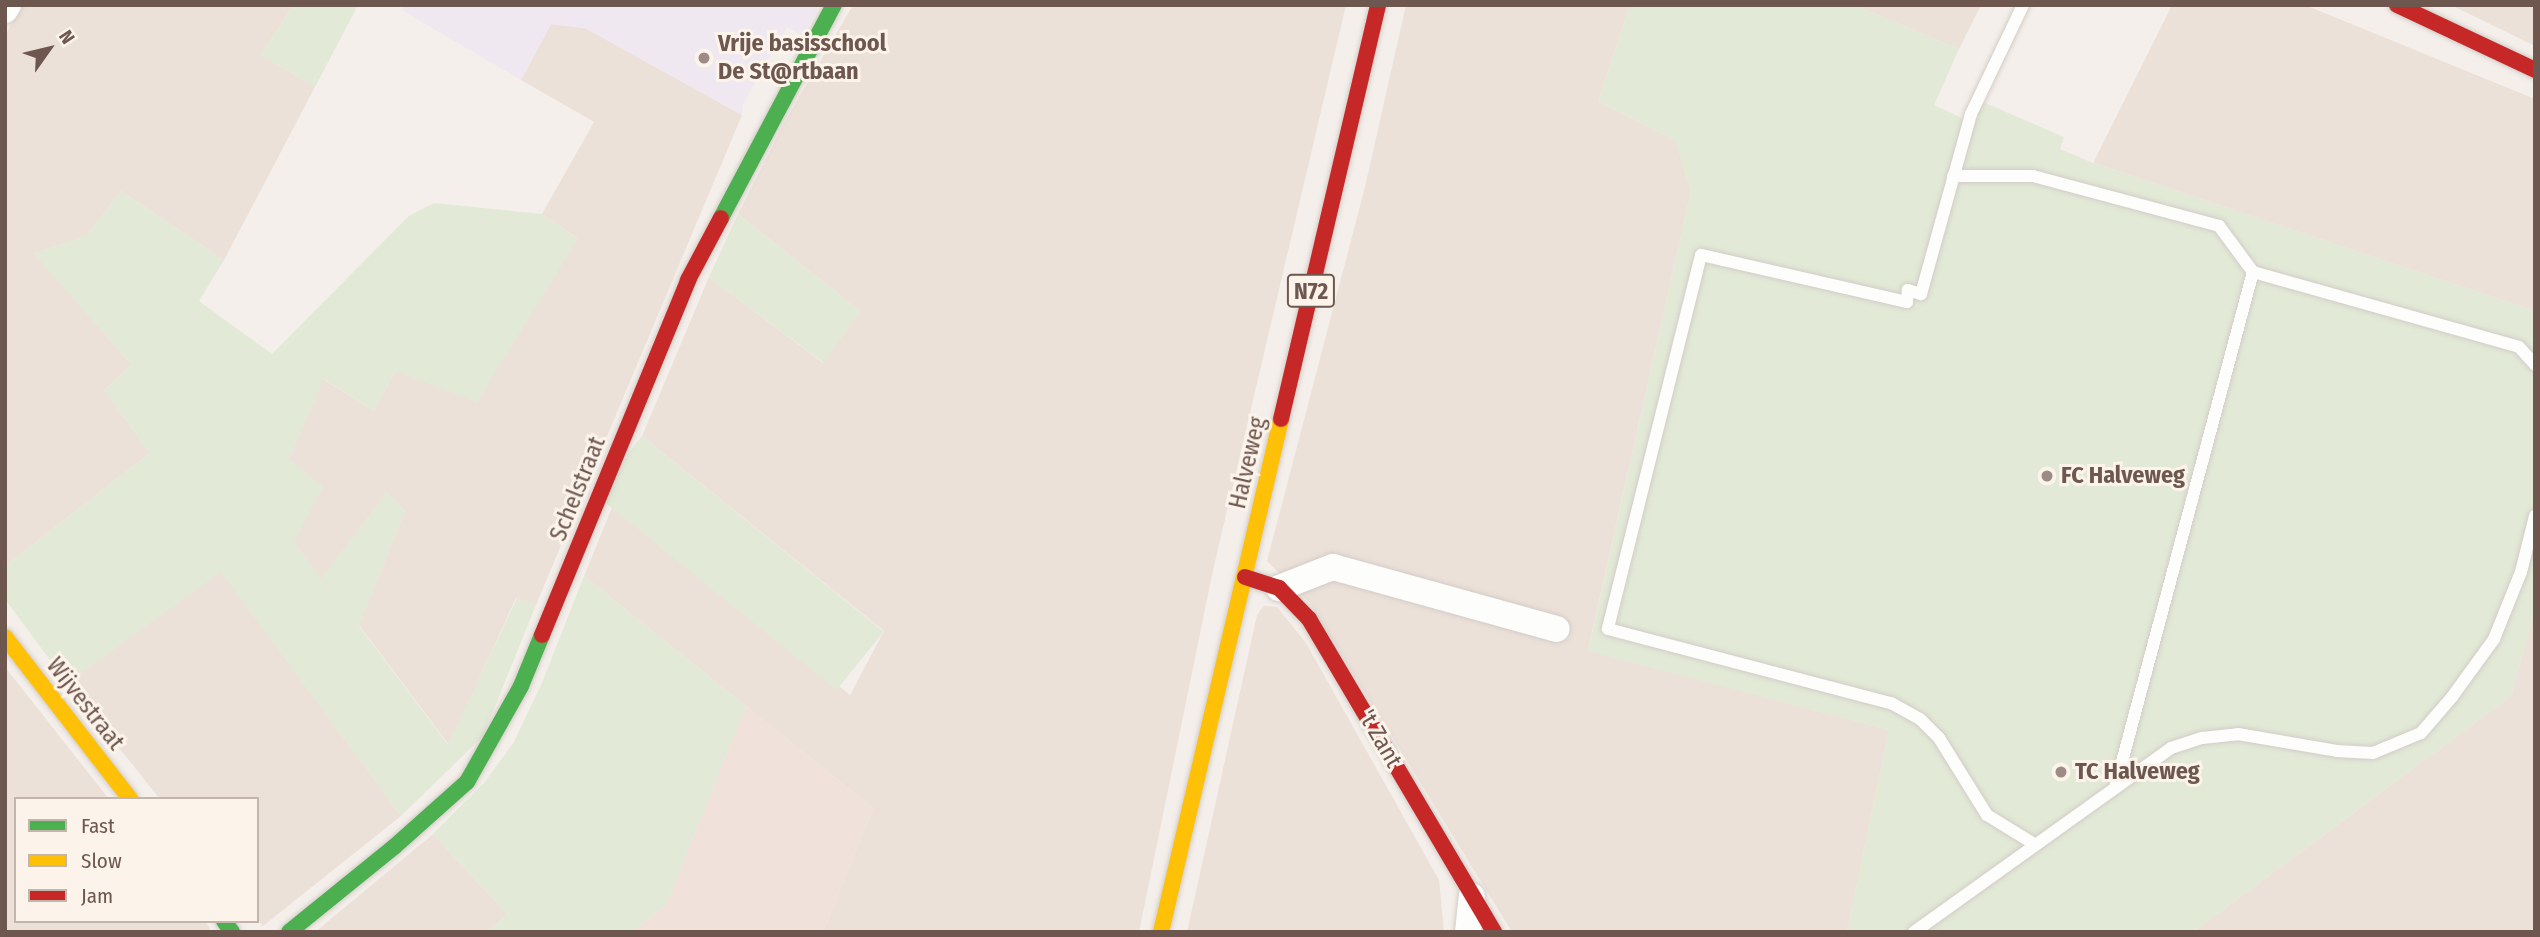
<!DOCTYPE html>
<html>
<head>
<meta charset="utf-8">
<style>
  body { margin:0 }
  #map { position:relative; width:2540px; height:937px; overflow:hidden; background:#f4efea; font-family:"Fira Sans Condensed",sans-serif }
  div>[style] { position:absolute }
  .residential>* { inset:0; background:#ece1d8 }
  .commercial>* { inset:0; background:#f1e1db }
  .education>* { inset:0; background:#f0e8f0 }
  .green>* { inset:0; background:#e2e9d6; transform-origin:0 0 }
  .roads { filter:drop-shadow(0 0 2px #d3ccc8) drop-shadow(0 0 2px #d3ccc8) }
  .lane>* { height:12px; margin:-6px; padding:0 6px; transform-origin:6px; border-radius:6px; background:#fdfdfc }
  .street>* { height:26px; margin:-13px; padding:0 13px; transform-origin:13px; border-radius:13px; background:#fdfdfc }
  .fast>* { height:16px; margin:-8px; padding:0 8px; transform-origin:8px; border-radius:8px; background:#4caf50 }
  .slow>* { height:16px; margin:-8px; padding:0 8px; transform-origin:8px; border-radius:8px; background:#ffc107 }
  .jam>* { height:16px; margin:-8px; padding:0 8px; transform-origin:8px; border-radius:8px; background:#c62828 }
  .dots>* { width:19px; height:19px; translate:-50% -50%; box-sizing:border-box; border:4px solid #fcf4eb; border-radius:50% }
  span { translate:-50% -50%; white-space:nowrap; text-align:center; line-height:1.15; -webkit-text-stroke:6px #fcf4eb; paint-order:stroke }
  .shield-label span { padding:2px 5px; background:#fcf4eb; border:2px solid; border-radius:5px; -webkit-text-stroke-width:0 }
  .shield-label { font-size:23px; color:#6e574e; font-weight:700 }
  .poi-label { font-size:24px; color:#6e574e; font-weight:700 }
  .left { translate:0 -50%; text-align:left }
  .street-label { font-size:24px; color:#6e574e }
  .frame { position:absolute; inset:0; border:7px solid #6e574e; pointer-events:none }
  .legend { position:absolute; left:14px; top:797px; width:245px; height:126px; box-sizing:border-box; background:#fcf4eb; border:2px solid #c3b5ac; margin:0; padding:9px 12px; list-style:none; font-size:21px; color:#6e574e }
  .legend li { display:flex; align-items:center; gap:14px; height:35px }
  .legend b { width:35px; border:2px solid #c3b5ac }
  .north { position:absolute; left:14px; top:14px; width:70px; height:70px; -webkit-text-stroke:5px #fcf4eb; paint-order:stroke; rotate:56deg; font-size:19px; font-weight:700; line-height:28px; text-align:center; color:#6e574e }
  .north::after { content:''; display:block; margin:auto; width:24px; height:32px; background:#6e574e; clip-path:polygon(50% 0,100% 100%,50% 72%,0 100%) }
</style>
</head>
<body>
<div id="map">
  <div class="residential">
    <div style="clip-path:polygon(21px 5px,293px 5px,261px 55px,315px 87px,224px 260px,121px 191px,86px 236px,34px 253px,132px 365px,104px 390px,150px 453px,5px 566px,5px 36px)"></div>
    <div style="clip-path:polygon(853px 5px,1346px 5px,1213px 570px,1139px 932px,823px 932px,873px 808px,584px 576px,613px 505px,850px 695px,884px 631px,642px 436px,709px 277px,823px 363px,860px 311px,738px 214px,784px 123px)"></div>
    <div style="clip-path:polygon(1406px 5px,1630px 5px,1598px 101px,1676px 141px,1691px 191px,1588px 650px,1889px 730px,1847px 932px,1512px 932px,1310px 603px,1267px 561px,1365px 187px)"></div>
    <div style="clip-path:polygon(1854px 5px,1981px 5px,1959px 49px)"></div>
    <div style="clip-path:polygon(2172px 5px,2305px 5px,2535px 99px,2535px 311px,2093px 163px)"></div>
    <div style="clip-path:polygon(2451px 5px,2535px 5px,2535px 46px)"></div>
    <div style="clip-path:polygon(551px 24px,585px 28px,742px 115px,536px 605px,516px 598px,449px 745px,359px 625px,405px 511px,387px 492px,321px 580px,294px 542px,289px 459px,323px 379px,374px 411px,395px 371px,577px 238px,542px 214px,594px 122px,521px 80px)"></div>
    <div style="clip-path:polygon(221px 571px,401px 816px,263px 926px,257px 919px,257px 799px,160px 799px,67px 683px)"></div>
    <div style="clip-path:polygon(1264px 606px,1277px 607px,1306px 643px,1439px 880px,1444px 932px,1187px 932px,1257px 615px)"></div>
    <div style="clip-path:polygon(2535px 608px,2535px 932px,2193px 932px,2511px 696px)"></div>
    <div style="clip-path:polygon(5px 667px,109px 799px,16px 799px,16px 921px,205px 921px,210px 928px,207px 932px,5px 932px)"></div>
    <div style="clip-path:polygon(433px 834px,508px 915px,486px 932px,315px 932px)"></div>
  </div>
  <div class="commercial">
    <div style="clip-path:polygon(746px 706px,873px 808px,823px 932px,631px 932px,666px 905px)"></div>
  </div>
  <div class="education">
    <div style="clip-path:polygon(404px 5px,819px 5px,803px 36px,787px 27px,743px 104px,742px 115px,585px 28px,551px 24px,521px 80px,401px 10px)"></div>
  </div>
  <div class="green">
    <div style="clip-path:polygon(293px 5px,358px 5px,315px 87px,261px 55px)"></div>
    <div style="clip-path:polygon(1630px 5px,1854px 5px,1959px 49px,1934px 105px,1966px 120px,1985px 103px,2064px 137px,2060px 149px,2093px 163px,2535px 311px,2535px 608px,2511px 696px,2193px 932px,1847px 932px,1889px 730px,1588px 651px,1691px 191px,1676px 141px,1598px 101px)"></div>
    <div style="clip-path:polygon(121px 191px,224px 260px,199px 301px,272px 354px,409px 216px,434px 203px,542px 214px,578px 239px,477px 402px,395px 371px,374px 411px,324px 379px,289px 459px,323px 487px,294px 542px,321px 579px,387px 492px,405px 511px,359px 626px,448px 745px,517px 598px,536px 605px,483px 736px,401px 816px,221px 572px,67px 683px,5px 599px,5px 566px,150px 453px,104px 390px,132px 365px,33px 253px,86px 236px)"></div>
    <div style="clip-path:polygon(738px 214px,860px 311px,824px 363px,709px 277px)"></div>
    <div style="left:642px;top:436px;width:311px;height:75px;rotate:39deg"></div>
    <div style="clip-path:polygon(584px 576px,746px 706px,666px 905px,631px 932px,486px 932px,508px 915px,433px 834px,484px 783px,514px 742px,542px 683px)"></div>
  </div>
  <div class="roads">
    <div class="lane">
      <div style="left:2023px;top:5px;width:121px;rotate:115.5deg"></div>
      <div style="left:1971px;top:114px;width:187px;rotate:105.5deg"></div>
      <div style="left:1921px;top:294px;width:14px;rotate:-163deg"></div>
      <div style="left:1908px;top:290px;width:12px;rotate:95deg"></div>
      <div style="left:1907px;top:302px;width:211px;rotate:-167.1deg"></div>
      <div style="left:1701px;top:255px;width:385px;rotate:104deg"></div>
      <div style="left:1608px;top:629px;width:293px;rotate:14.7deg"></div>
      <div style="left:1891px;top:703px;width:33px;rotate:29deg"></div>
      <div style="left:1920px;top:719px;width:27px;rotate:45deg"></div>
      <div style="left:1939px;top:738px;width:91px;rotate:58.1deg"></div>
      <div style="left:1987px;top:815px;width:57px;rotate:31.5deg"></div>
      <div style="left:1953px;top:176px;width:80px"></div>
      <div style="left:2033px;top:176px;width:193px;rotate:15deg"></div>
      <div style="left:2219px;top:226px;width:57px;rotate:53.5deg"></div>
      <div style="left:2253px;top:272px;width:276px;rotate:15.7deg"></div>
      <div style="left:2519px;top:347px;width:24px;rotate:48deg"></div>
      <div style="left:2115px;top:788px;width:534px;rotate:-75.03deg"></div>
      <div style="left:1914px;top:932px;width:316px;rotate:-35.6deg"></div>
      <div style="left:2171px;top:748px;width:33px;rotate:-18deg"></div>
      <div style="left:2202px;top:738px;width:36px;rotate:-6deg"></div>
      <div style="left:2238px;top:734px;width:100px;rotate:9.7deg"></div>
      <div style="left:2337px;top:751px;width:36px;rotate:3deg"></div>
      <div style="left:2373px;top:753px;width:52px;rotate:-22.6deg"></div>
      <div style="left:2421px;top:733px;width:48px;rotate:-49.3deg"></div>
      <div style="left:2452px;top:697px;width:72px;rotate:-54.1deg"></div>
      <div style="left:2494px;top:639px;width:72px;rotate:-68.1deg"></div>
      <div style="left:2521px;top:572px;width:58px;rotate:-76deg"></div>
    </div>
    <div class="street">
      <div style="left:5px;top:10px;width:6px;rotate:-59deg"></div>
      <div style="left:1279px;top:588px;width:58px;rotate:-21.3deg"></div>
      <div style="left:1333px;top:567px;width:232px;rotate:15.5deg"></div>
      <div style="left:1468px;top:932px;width:36px;rotate:-84deg"></div>
    </div>
    <div class="fast">
      <div style="left:721px;top:218px;width:241px;rotate:-62.1deg"></div>
      <div style="left:224px;top:921px;width:14px;rotate:54deg"></div>
      <div style="left:289px;top:932px;width:135px;rotate:-39deg"></div>
      <div style="left:394px;top:847px;width:98px;rotate:-41.7deg"></div>
      <div style="left:467px;top:782px;width:110px;rotate:-60.6deg"></div>
      <div style="left:521px;top:686px;width:55px;rotate:-67.6deg"></div>
    </div>
    <div class="slow">
      <div style="left:5px;top:637px;width:205px;rotate:52.3deg"></div>
      <div style="left:1161px;top:932px;width:527px;rotate:-76.83deg"></div>
    </div>
    <div class="jam">
      <div style="left:2397px;top:5px;width:153px;rotate:25.2deg"></div>
      <div style="left:1281px;top:419px;width:425px;rotate:-76.8deg"></div>
      <div style="left:1245px;top:577px;width:36px;rotate:18deg"></div>
      <div style="left:1279px;top:588px;width:43px;rotate:45.9deg"></div>
      <div style="left:1309px;top:619px;width:364px;rotate:59.4deg"></div>
      <div style="left:542px;top:635px;width:384px;rotate:-67.6deg"></div>
      <div style="left:688px;top:280px;width:70px;rotate:-62deg"></div>
    </div>
  </div>
  <div class="dots">
    <div style="left:704px;top:58px;background:#9d8c85"></div>
    <div style="left:2047px;top:476px;background:#9d8c85"></div>
    <div style="left:2061px;top:772px;background:#9d8c85"></div>
  </div>
  <div class="shield-label">
    <span style="left:1311px;top:291px">N72</span>
  </div>
  <div class="poi-label">
    <span class="left" style="left:718px;top:58px">Vrije basisschool<br>De St@rtbaan</span>
    <span class="left" style="left:2061px;top:476px">FC Halveweg</span>
    <span class="left" style="left:2075px;top:772px">TC Halveweg</span>
  </div>
  <div class="street-label">
    <span style="left:1248px;top:463px;rotate:-77deg">Halveweg</span>
    <span style="left:578px;top:489px;rotate:-68deg">Schelstraat</span>
    <span style="left:85px;top:704px;rotate:52deg">Wijvestraat</span>
    <span style="left:1380px;top:739px;rotate:60deg">'t Zant</span>
  </div>
  <div class="frame"></div>
  <ul class="legend">
  <li><b style="height:9px;background:#4caf50"></b>Fast</li>
  <li><b style="height:9px;background:#ffc107"></b>Slow</li>
  <li><b style="height:9px;background:#c62828"></b>Jam</li>
  </ul>
  <div class="north">N</div>
</div>
</body>
</html>
